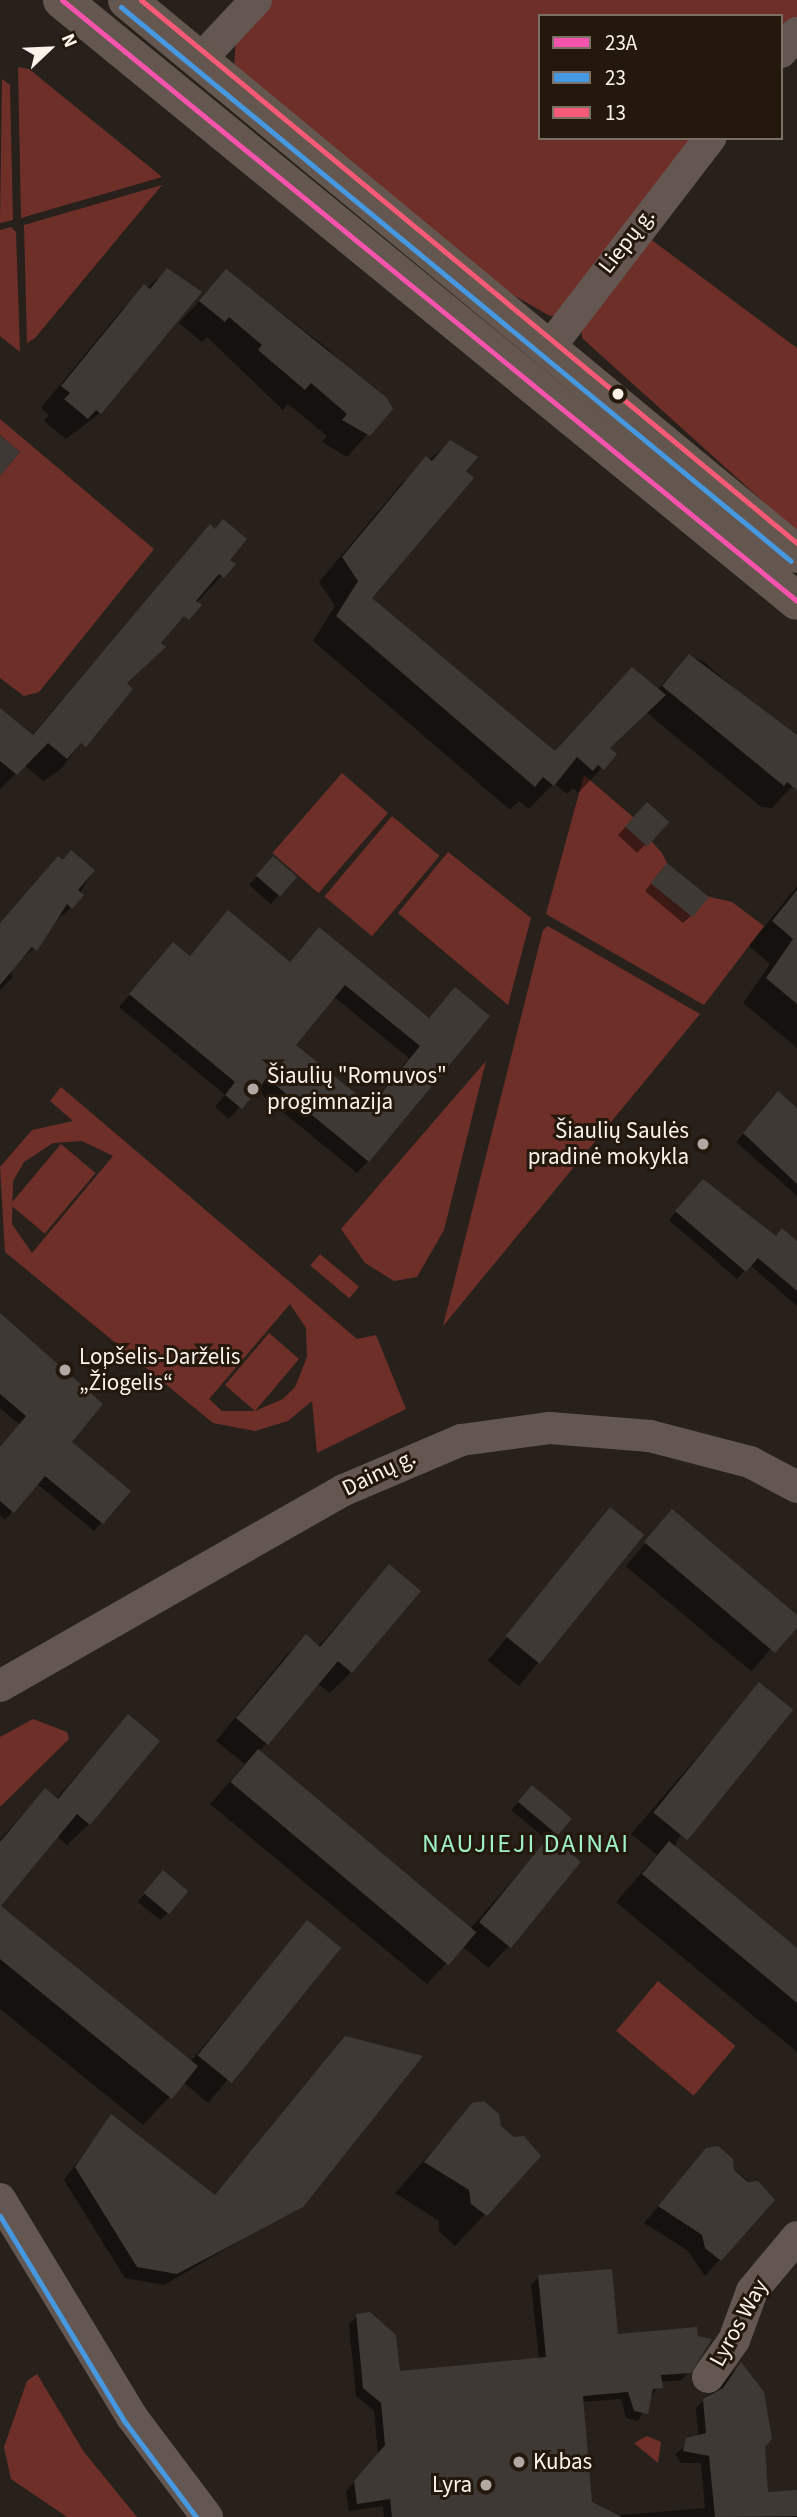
<!DOCTYPE html>
<html>
<head>
<meta charset="utf-8">
<style>
  body { margin:0 }
  #map { position:relative; width:797px; height:2517px; overflow:hidden; background:#28211b; font-family:"Source Sans 3",sans-serif }
  div>[style] { position:absolute }
  .green>* { inset:0; background:#6f2f29; transform-origin:0 0 }
  .shadow>* { inset:0; background:#0007; transform-origin:0 0 }
  .building>* { inset:0; background:#3e3934; transform-origin:0 0 }
  .minor>* { height:32px; margin:-16px; padding:0 16px; transform-origin:16px; border-radius:16px; background:#645751 }
  .major>* { height:38px; margin:-19px; padding:0 19px; transform-origin:19px; border-radius:19px; background:#64574f }
  .bus-1>* { height:5px; margin:-2.5px; padding:0 2.5px; transform-origin:2.5px; border-radius:2.5px; background:#f653ac }
  .bus-2>* { height:5px; margin:-2.5px; padding:0 2.5px; transform-origin:2.5px; border-radius:2.5px; background:#4699e1 }
  .bus-3>* { height:5px; margin:-2.5px; padding:0 2.5px; transform-origin:2.5px; border-radius:2.5px; background:#f75a77 }
  .dots>* { width:19px; height:19px; translate:-50% -50%; box-sizing:border-box; border:4px solid #24180c; border-radius:50% }
  span { translate:-50% -50%; white-space:nowrap; text-align:center; line-height:1.15; -webkit-text-stroke:6px #24180c; paint-order:stroke }
  .street-label { font-size:23px; color:#fcf3eb }
  .poi-label { font-size:23px; color:#fcf3eb }
  .left { translate:0 -50%; text-align:left }
  .right { translate:-100% -50%; text-align:right }
  .quarter-label { font-size:26px; color:#9ff1c7; letter-spacing:2px }
  .legend { position:absolute; left:538px; top:14px; width:245px; height:126px; box-sizing:border-box; background:#24180c; border:2px solid #7a7065; margin:0; padding:9px 12px; list-style:none; font-size:21px; color:#fcf3eb }
  .legend li { display:flex; align-items:center; gap:14px; height:35px }
  .legend b { width:35px; border:2px solid #7a7065 }
  .north { position:absolute; left:14px; top:14px; width:70px; height:70px; -webkit-text-stroke:5px #24180c; paint-order:stroke; rotate:67deg; font-size:19px; font-weight:700; line-height:28px; text-align:center; color:#fcf3eb }
  .north::after { content:''; display:block; margin:auto; width:24px; height:32px; background:#fcf3eb; clip-path:polygon(50% 0,100% 100%,50% 72%,0 100%) }
</style>
</head>
<body>
<div id="map">
  <div class="green">
    <div style="clip-path:polygon(270px 0,797px 0,797px 25px,781px 44px,781px 16px,540px 16px,540px 138px,702px 138px,560px 315px,550px 316px,494px 284px,234px 68px,236px 40px)"></div>
    <div style="clip-path:polygon(18px 67px,29px 69px,162px 177px,21px 218px)"></div>
    <div style="clip-path:polygon(2px 79px,10px 85px,13px 220px,0 223px)"></div>
    <div style="clip-path:polygon(162px 185px,35px 338px,27px 343px,24px 225px)"></div>
    <div style="clip-path:polygon(11px 227px,16px 232px,20px 352px,0 336px,0 230px)"></div>
    <div style="clip-path:polygon(649px 238px,797px 348px,797px 532px,582px 338px,581px 322px)"></div>
    <div style="clip-path:polygon(0 419px,154px 549px,39px 692px,24px 696px,0 678px,0 468px,4px 471px,20px 452px,0 435px)"></div>
    <div style="left:342px;top:773px;width:61px;height:106px;rotate:41deg"></div>
    <div style="clip-path:polygon(584px 775px,633px 817px,646px 847px,651px 841px,662px 853px,667px 863px,651px 883px,732px 902px,764px 926px,704px 1005px,546px 914px)"></div>
    <div style="left:392px;top:816px;width:62px;height:105px;rotate:40deg"></div>
    <div style="clip-path:polygon(448px 852px,531px 918px,508px 1005px,398px 913px)"></div>
    <div style="clip-path:polygon(548px 926px,700px 1014px,443px 1326px,543px 930px)"></div>
    <div style="clip-path:polygon(486px 1061px,444px 1230px,417px 1277px,394px 1281px,365px 1263px,341px 1229px)"></div>
    <div style="clip-path:polygon(evenodd,61px 1087px,357px 1339px,376px 1335px,406px 1409px,317px 1453px,312px 1401px,288px 1421px,255px 1431px,213px 1423px,5px 1252px,0 1167px,32px 1130px,73px 1121px,50px 1101px,61px 1087px,82px 1141px,113px 1156px,32px 1253px,12px 1224px,13px 1181px,24px 1162px,53px 1143px,82px 1141px,61px 1087px,290px 1304px,306px 1328px,307px 1357px,295px 1387px,283px 1399px,255px 1411px,299px 1359px,269px 1333px,225px 1385px,255px 1411px,222px 1411px,209px 1399px,290px 1304px)"></div>
    <div style="left:61px;top:1144px;width:45px;height:79px;rotate:40deg"></div>
    <div style="left:320px;top:1254px;width:51px;height:15px;rotate:40deg"></div>
    <div style="clip-path:polygon(33px 1719px,67px 1732px,69px 1739px,0 1807px,0 1737px)"></div>
    <div style="left:658px;top:1981px;width:101px;height:65px;rotate:40deg"></div>
    <div style="clip-path:polygon(37px 2374px,84px 2452px,137px 2517px,67px 2517px,11px 2479px,4px 2447px,27px 2381px)"></div>
    <div style="clip-path:polygon(647px 2436px,661px 2442px,658px 2463px,634px 2443px)"></div>
  </div>
  <div class="shadow">
    <div style="clip-path:polygon(168px 270px,100px 413px,66px 439px,44px 421px,49px 415px,41px 408px,123px 308px)"></div>
    <div style="clip-path:polygon(227px 271px,327px 348px,390px 409px,347px 457px,322px 442px,327px 436px,288px 404px,283px 410px,207px 337px,202px 342px,179px 323px)"></div>
    <div style="clip-path:polygon(450px 442px,370px 598px,554px 753px,657px 690px,689px 656px,703px 661px,797px 743px,797px 781px,772px 808px,761px 807px,646px 712px,608px 749px,615px 754px,578px 793px,573px 788px,567px 794px,554px 783px,529px 809px,519px 801px,510px 810px,313px 641px,335px 606px,319px 582px,402px 483px)"></div>
    <div style="clip-path:polygon(210px 527px,233px 564px,161px 640px,164px 647px,126px 684px,61px 769px,43px 781px,24px 765px,0 789px,0 710px,31px 736px)"></div>
    <div style="clip-path:polygon(639px 812px,667px 822px,637px 853px,618px 835px)"></div>
    <div style="clip-path:polygon(58px 858px,93px 871px,71px 908px,42px 932px,47px 936px,11px 969px,12px 978px,0 990px,0 923px)"></div>
    <div style="clip-path:polygon(265px 867px,295px 877px,271px 904px,249px 885px)"></div>
    <div style="clip-path:polygon(659px 873px,691px 916px,683px 923px,645px 891px)"></div>
    <div style="clip-path:polygon(797px 886px,797px 1048px,743px 1003px,770px 964px,749px 946px)"></div>
    <div style="clip-path:polygon(evenodd,307px 941px,428px 1020px,443px 1001px,368px 1161px,357px 1173px,255px 1089px,229px 1119px,215px 1107px,225px 1095px,119px 1007px,173px 944px,189px 958px,289px 963px,307px 941px,333px 996px,409px 1058px,370px 1107px,294px 1045px,333px 996px)"></div>
    <div style="clip-path:polygon(770px 1101px,797px 1110px,797px 1196px,736px 1142px)"></div>
    <div style="clip-path:polygon(695px 1189px,775px 1237px,797px 1242px,797px 1306px,750px 1265px,737px 1279px,669px 1220px)"></div>
    <div style="clip-path:polygon(0 1318px,69px 1442px,128px 1491px,94px 1531px,36px 1483px,5px 1520px,0 1515px,0 1448px,20px 1425px,0 1408px)"></div>
    <div style="left:610px;top:1510px;width:40px;height:194px;rotate:39deg"></div>
    <div style="left:672px;top:1511px;width:164px;height:72px;rotate:40deg"></div>
    <div style="clip-path:polygon(389px 1566px,351px 1672px,330px 1693px,317px 1683px,259px 1752px,471px 1928px,547px 1840px,511px 1810px,525px 1795px,570px 1818px,550px 1839px,509px 1946px,488px 1968px,462px 1946px,427px 1984px,210px 1804px,245px 1764px,216px 1741px,284px 1658px,306px 1637px,318px 1647px)"></div>
    <div style="clip-path:polygon(760px 1684px,674px 1847px,797px 1950px,797px 2052px,616px 1902px,657px 1855px,631px 1834px)"></div>
    <div style="clip-path:polygon(128px 1717px,89px 1824px,67px 1845px,56px 1836px,0 1902px,0 1840px,45px 1790px,56px 1799px)"></div>
    <div style="clip-path:polygon(155px 1880px,168px 1913px,160px 1920px,138px 1902px)"></div>
    <div style="clip-path:polygon(0 1907px,190px 2062px,307px 1923px,338px 1948px,208px 2103px,183px 2082px,143px 2125px,0 2009px)"></div>
    <div style="clip-path:polygon(473px 2105px,539px 2156px,455px 2246px,439px 2231px,439px 2221px,395px 2193px)"></div>
    <div style="clip-path:polygon(112px 2116px,214px 2196px,301px 2205px,164px 2285px,125px 2278px,64px 2180px)"></div>
    <div style="clip-path:polygon(707px 2149px,773px 2200px,705px 2276px,687px 2250px,644px 2223px)"></div>
    <div style="clip-path:polygon(539px 2277px,617px 2336px,689px 2372px,681px 2380px,660px 2382px,638px 2421px,626px 2418px,621px 2399px,581px 2402px,590px 2503px,609px 2516px,705px 2508px,701px 2463px,681px 2463px,675px 2454px,698px 2436px,696px 2408px,741px 2364px,763px 2446px,767px 2494px,797px 2492px,797px 2517px,384px 2517px,383px 2506px,349px 2511px,346px 2491px,378px 2455px,374px 2411px,356px 2396px,349px 2324px,357px 2316px,399px 2372px,539px 2359px,531px 2285px)"></div>
  </div>
  <div class="building">
    <div style="clip-path:polygon(167px 268px,202px 292px,101px 414px,96px 410px,88px 419px,64px 399px,70px 393px,61px 386px,144px 284px,150px 289px)"></div>
    <div style="clip-path:polygon(226px 269px,387px 398px,393px 409px,370px 436px,342px 420px,347px 414px,311px 383px,305px 390px,258px 350px,262px 345px,229px 317px,225px 322px,199px 301px)"></div>
    <div style="clip-path:polygon(0 435px,20px 452px,0 476px)"></div>
    <div style="clip-path:polygon(450px 440px,478px 457px,466px 471px,474px 478px,372px 598px,555px 751px,632px 667px,666px 695px,610px 748px,617px 754px,604px 770px,598px 765px,593px 771px,577px 757px,554px 786px,543px 777px,535px 787px,336px 616px,358px 581px,342px 557px,426px 456px,432px 461px)"></div>
    <div style="clip-path:polygon(223px 519px,247px 539px,230px 560px,236px 564px,224px 578px,219px 574px,196px 601px,202px 605px,189px 620px,184px 616px,161px 643px,166px 647px,127px 683px,133px 689px,86px 747px,81px 743px,67px 759px,48px 743px,17px 775px,0 761px,0 708px,33px 735px,210px 524px,215px 529px)"></div>
    <div style="clip-path:polygon(689px 654px,797px 735px,797px 790px,787px 782px,784px 786px,662px 686px)"></div>
    <div style="left:647px;top:802px;width:30px;height:33px;rotate:42deg"></div>
    <div style="clip-path:polygon(71px 850px,95px 870px,78px 890px,84px 895px,72px 909px,67px 904px,37px 951px,32px 947px,0 985px,0 923px,58px 856px,63px 860px)"></div>
    <div style="left:273px;top:856px;width:32px;height:26px;rotate:41deg"></div>
    <div style="left:667px;top:863px;width:54px;height:26px;rotate:39deg"></div>
    <div style="clip-path:polygon(797px 890px,797px 1004px,766px 978px,793px 939px,772px 921px)"></div>
    <div style="clip-path:polygon(evenodd,228px 910px,290px 962px,319px 927px,429px 1018px,455px 987px,490px 1016px,369px 1162px,267px 1078px,242px 1109px,225px 1095px,235px 1082px,129px 994px,173px 942px,190px 956px,228px 910px,345px 985px,420px 1046px,371px 1106px,296px 1045px,345px 985px)"></div>
    <div style="clip-path:polygon(778px 1091px,797px 1108px,797px 1184px,743px 1133px)"></div>
    <div style="clip-path:polygon(703px 1179px,776px 1236px,782px 1228px,797px 1241px,797px 1291px,758px 1258px,746px 1272px,675px 1211px)"></div>
    <div style="clip-path:polygon(0 1313px,103px 1404px,72px 1442px,131px 1491px,103px 1524px,45px 1476px,14px 1513px,0 1501px,0 1447px,26px 1416px,0 1394px)"></div>
    <div style="left:610px;top:1507px;width:44px;height:166px;rotate:39deg"></div>
    <div style="clip-path:polygon(672px 1509px,797px 1615px,797px 1628px,775px 1653px,644px 1542px)"></div>
    <div style="clip-path:polygon(389px 1564px,421px 1591px,352px 1673px,338px 1661px,268px 1745px,236px 1718px,306px 1634px,320px 1647px)"></div>
    <div style="left:759px;top:1682px;width:44px;height:168px;rotate:39deg"></div>
    <div style="clip-path:polygon(128px 1714px,160px 1741px,90px 1825px,77px 1814px,1px 1906px,198px 2066px,172px 2099px,0 1959px,0 1842px,45px 1788px,58px 1799px)"></div>
    <div style="left:258px;top:1749px;width:285px;height:43px;rotate:40deg"></div>
    <div style="left:532px;top:1785px;width:52px;height:22px;rotate:40deg"></div>
    <div style="left:549px;top:1836px;width:41px;height:111px;rotate:39deg"></div>
    <div style="clip-path:polygon(669px 1841px,797px 1948px,797px 2003px,642px 1874px)"></div>
    <div style="left:163px;top:1870px;width:33px;height:30px;rotate:40deg"></div>
    <div style="left:307px;top:1920px;width:44px;height:174px;rotate:39deg"></div>
    <div style="clip-path:polygon(345px 2036px,423px 2056px,303px 2207px,177px 2274px,137px 2267px,75px 2167px,111px 2114px,215px 2195px)"></div>
    <div style="clip-path:polygon(484px 2101px,499px 2114px,501px 2126px,514px 2137px,524px 2136px,541px 2156px,487px 2216px,471px 2204px,469px 2190px,424px 2162px,472px 2103px)"></div>
    <div style="clip-path:polygon(718px 2146px,733px 2159px,734px 2170px,748px 2182px,758px 2181px,775px 2200px,721px 2261px,705px 2248px,702px 2235px,658px 2206px,706px 2148px)"></div>
    <div style="clip-path:polygon(612px 2269px,618px 2334px,697px 2327px,698px 2336px,712px 2339px,691px 2373px,661px 2375px,663px 2388px,653px 2389px,648px 2414px,634px 2411px,628px 2392px,583px 2396px,592px 2502px,622px 2517px,392px 2517px,390px 2499px,357px 2504px,354px 2481px,385px 2445px,381px 2403px,363px 2388px,356px 2314px,370px 2312px,396px 2335px,400px 2371px,546px 2357px,538px 2275px)"></div>
    <div style="clip-path:polygon(741px 2362px,764px 2392px,772px 2439px,765px 2447px,768px 2492px,797px 2490px,797px 2516px,715px 2517px,709px 2456px,683px 2451px,686px 2438px,706px 2433px,703px 2399px,723px 2388px)"></div>
  </div>
  <div class="minor">
    <div style="left:781px;top:52px;width:25px;rotate:-50deg"></div>
    <div style="left:200px;top:60px;width:82px;rotate:-47deg"></div>
    <div style="left:549px;top:348px;width:265px;rotate:-52.5deg"></div>
    <div style="left:0;top:1686px;width:396px;rotate:-29.7deg"></div>
    <div style="left:344px;top:1490px;width:127px;rotate:-23.1deg"></div>
    <div style="left:461px;top:1440px;width:90px;rotate:-7.7deg"></div>
    <div style="left:550px;top:1428px;width:100px;rotate:4.6deg"></div>
    <div style="left:650px;top:1436px;width:103px;rotate:14.6deg"></div>
    <div style="left:750px;top:1462px;width:53px;rotate:28deg"></div>
    <div style="left:0;top:2199px;width:255px;rotate:58.8deg"></div>
    <div style="left:132px;top:2417px;width:125px;rotate:53.1deg"></div>
    <div style="left:708px;top:2377px;width:45px;rotate:-54.9deg"></div>
    <div style="left:734px;top:2340px;width:52px;rotate:-69.8deg"></div>
    <div style="left:752px;top:2291px;width:70px;rotate:-50.2deg"></div>
  </div>
  <div class="major">
    <div style="left:62px;top:0;width:949px;rotate:39.27deg"></div>
    <div style="left:127px;top:0;width:869px;rotate:39.59deg"></div>
  </div>
  <div class="bus-1">
    <div style="left:62px;top:0;width:949px;rotate:39.27deg"></div>
  </div>
  <div class="bus-2">
    <div style="left:121px;top:7px;width:869px;rotate:39.59deg"></div>
    <div style="left:0;top:2216px;width:241px;rotate:58.8deg"></div>
    <div style="left:125px;top:2422px;width:119px;rotate:53.2deg"></div>
  </div>
  <div class="bus-3">
    <div style="left:141px;top:0;width:852px;rotate:39.62deg"></div>
  </div>
  <div class="dots">
    <div style="left:618px;top:394px;background:#fcf3eb"></div>
    <div style="left:253px;top:1089px;background:#b2aaa2"></div>
    <div style="left:703px;top:1144px;background:#b2aaa2"></div>
    <div style="left:65px;top:1370px;background:#b2aaa2"></div>
    <div style="left:519px;top:2462px;background:#b2aaa2"></div>
    <div style="left:486px;top:2485px;background:#b2aaa2"></div>
  </div>
  <div class="street-label">
    <span style="left:627px;top:241px;rotate:-52deg">Liepų g.</span>
    <span style="left:379px;top:1473px;rotate:-26deg">Dainų g.</span>
    <span style="left:739px;top:2323px;rotate:-61deg">Lyros Way</span>
  </div>
  <div class="poi-label">
    <span class="left" style="left:267px;top:1089px">Šiaulių "Romuvos"<br>progimnazija</span>
    <span class="right" style="left:689px;top:1144px">Šiaulių Saulės<br>pradinė mokykla</span>
    <span class="left" style="left:79px;top:1370px">Lopšelis-Darželis<br>„Žiogelis“</span>
    <span class="left" style="left:533px;top:2462px">Kubas</span>
    <span class="right" style="left:472px;top:2485px">Lyra</span>
  </div>
  <div class="quarter-label">
    <span style="left:526px;top:1844px">NAUJIEJI DAINAI</span>
  </div>
  <ul class="legend">
  <li><b style="height:9px;background:#f653ac"></b>23A</li>
  <li><b style="height:9px;background:#4699e1"></b>23</li>
  <li><b style="height:9px;background:#f75a77"></b>13</li>
  </ul>
  <div class="north">N</div>
</div>
</body>
</html>
